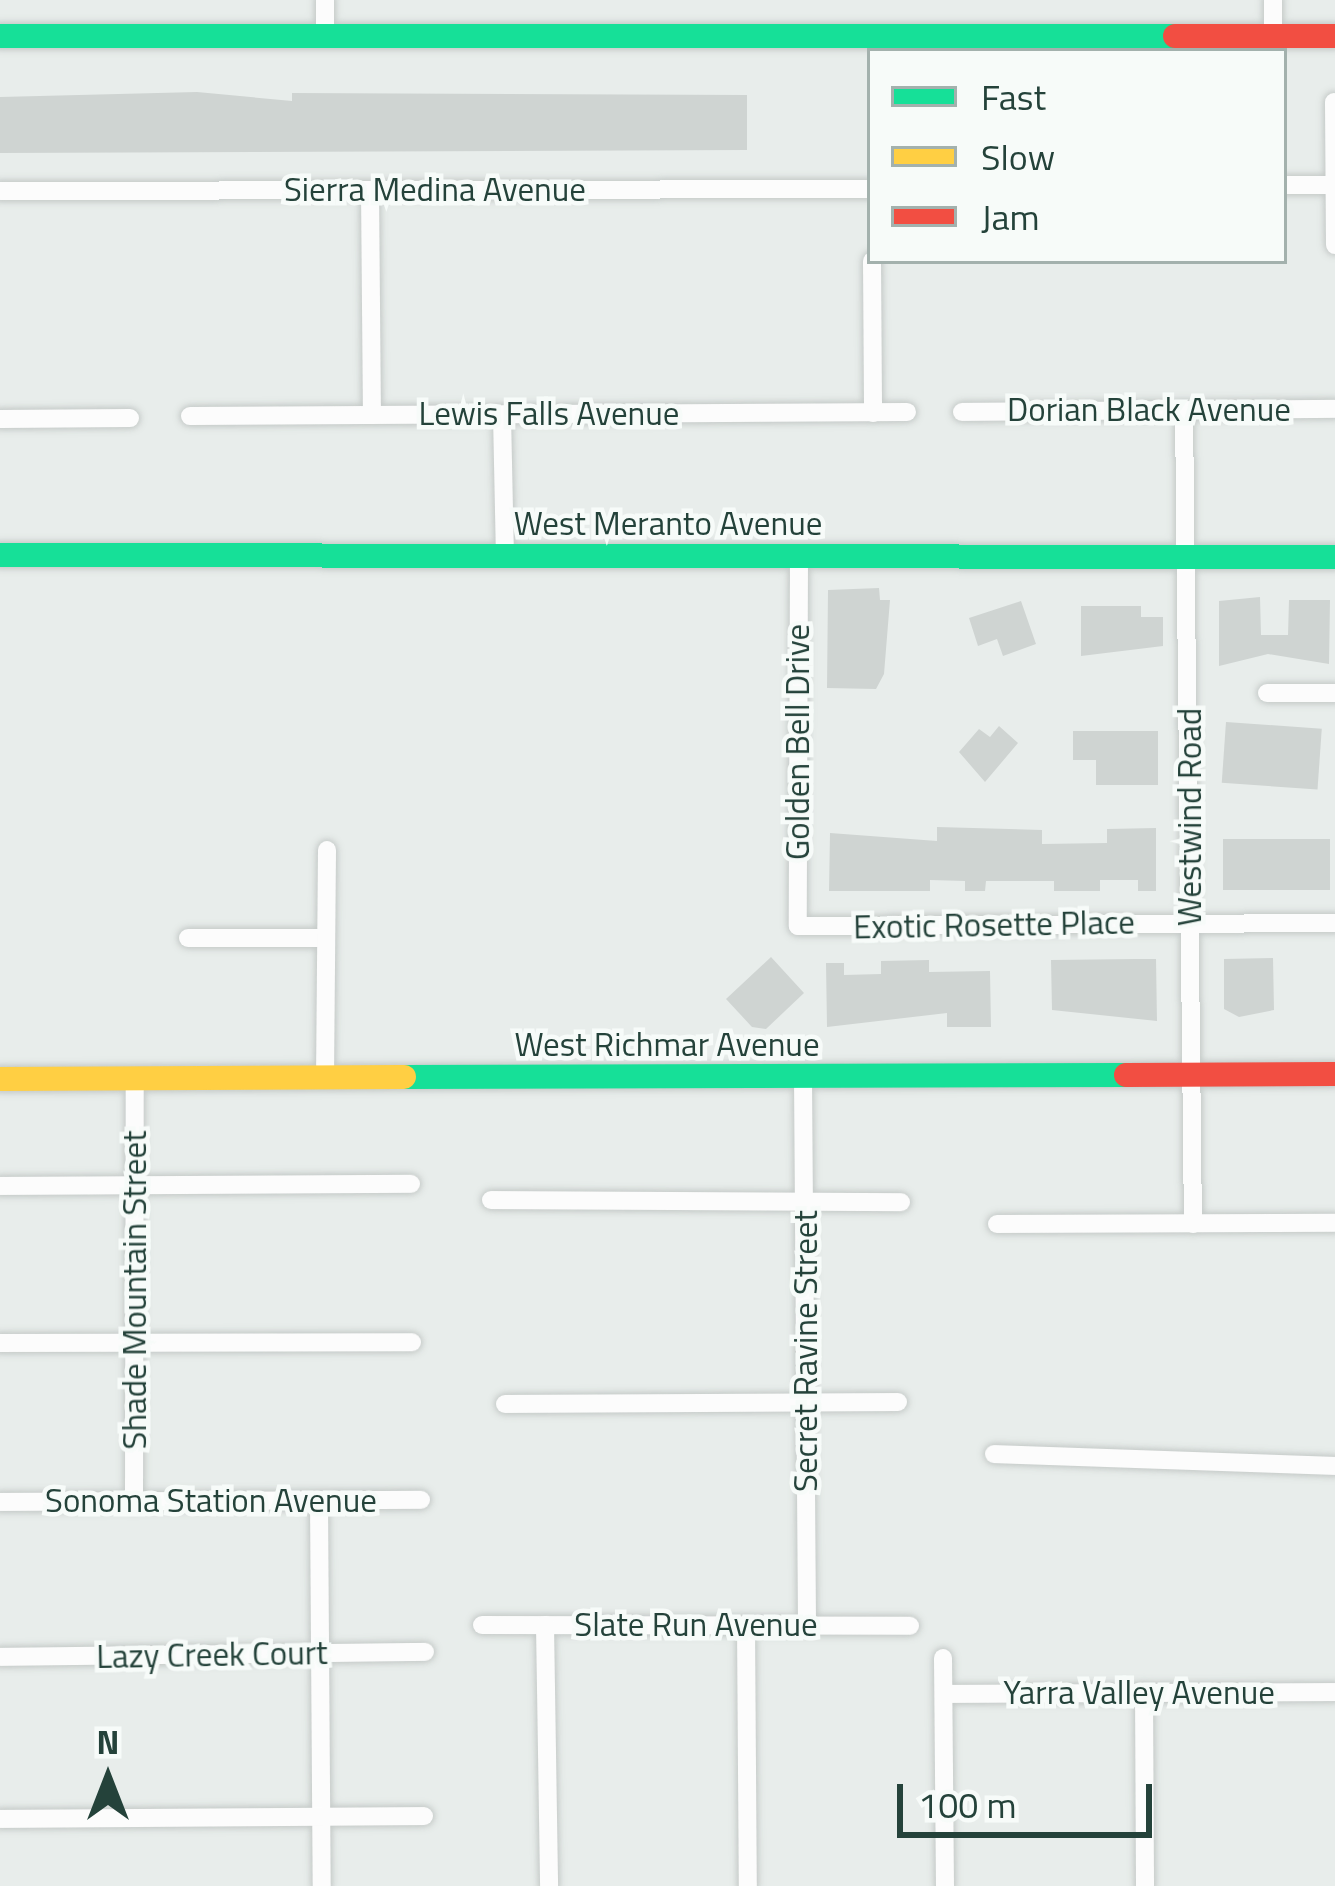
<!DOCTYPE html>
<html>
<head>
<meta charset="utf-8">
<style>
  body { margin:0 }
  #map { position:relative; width:1335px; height:1886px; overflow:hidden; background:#e8edeb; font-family:"Titillium Web",sans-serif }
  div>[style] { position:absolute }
  .building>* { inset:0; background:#cfd4d2; transform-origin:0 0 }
  .roads { filter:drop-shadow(0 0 3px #c5cac8) drop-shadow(0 0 3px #c5cac8) }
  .street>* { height:18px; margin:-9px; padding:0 9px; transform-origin:9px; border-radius:9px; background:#fcfcfc }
  .fast>* { height:24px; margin:-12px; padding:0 12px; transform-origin:12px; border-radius:12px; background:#16e098 }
  .slow>* { height:24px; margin:-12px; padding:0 12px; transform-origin:12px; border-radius:12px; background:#ffcf43 }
  .jam>* { height:24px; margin:-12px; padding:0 12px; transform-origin:12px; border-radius:12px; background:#f24e42 }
  span { translate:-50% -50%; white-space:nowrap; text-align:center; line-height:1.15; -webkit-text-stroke:9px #f7fbf9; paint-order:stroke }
  .street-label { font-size:33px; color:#24423a }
  .legend { position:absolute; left:867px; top:48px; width:420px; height:216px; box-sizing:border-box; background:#f7fbf9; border:3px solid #a3b1ad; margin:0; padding:15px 21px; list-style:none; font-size:36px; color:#24423a }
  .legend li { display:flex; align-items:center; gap:24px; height:60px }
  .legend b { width:60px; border:3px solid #a3b1ad }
  .north { position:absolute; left:48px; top:1718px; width:120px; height:120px; -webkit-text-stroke:9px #f7fbf9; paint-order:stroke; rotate:0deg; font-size:33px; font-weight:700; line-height:48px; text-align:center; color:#24423a }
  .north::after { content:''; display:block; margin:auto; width:42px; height:54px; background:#24423a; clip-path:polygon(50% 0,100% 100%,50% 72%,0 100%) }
  .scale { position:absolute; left:897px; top:1784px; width:255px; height:54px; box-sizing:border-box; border:6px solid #24423a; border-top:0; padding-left:15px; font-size:36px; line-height:42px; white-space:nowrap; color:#24423a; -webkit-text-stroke:9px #f7fbf9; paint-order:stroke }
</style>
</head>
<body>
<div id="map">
  <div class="building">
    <div style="clip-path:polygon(197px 92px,292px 101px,292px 93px,747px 95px,747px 150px,0 153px,0 97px)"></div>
    <div style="clip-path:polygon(879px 588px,880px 600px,890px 600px,884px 674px,876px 689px,827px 688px,828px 590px)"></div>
    <div style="clip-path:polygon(1260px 597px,1261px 635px,1288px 635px,1289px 600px,1330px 600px,1329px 664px,1268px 654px,1219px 666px,1219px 601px)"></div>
    <div style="clip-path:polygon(1021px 601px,1036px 644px,1003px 656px,997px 639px,978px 646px,969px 618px)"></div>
    <div style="clip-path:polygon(1081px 606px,1141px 606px,1141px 617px,1163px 617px,1163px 646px,1081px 656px)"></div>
    <div style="left:1226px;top:722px;width:96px;height:61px;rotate:4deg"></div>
    <div style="clip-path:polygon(999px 726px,1018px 743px,985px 782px,959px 752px,979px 729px,990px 737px)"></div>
    <div style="clip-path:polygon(1073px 731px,1158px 731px,1158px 785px,1096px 785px,1096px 760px,1073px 760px)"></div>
    <div style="clip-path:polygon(937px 827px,1042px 830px,1042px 844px,1107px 843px,1107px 829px,1156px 828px,1156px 891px,1138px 891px,1138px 880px,1100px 880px,1100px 891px,1054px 891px,1054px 881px,986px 881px,985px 891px,965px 891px,965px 881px,930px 880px,930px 891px,829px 891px,830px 833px,937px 841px)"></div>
    <div style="left:1330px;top:839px;width:51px;height:107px;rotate:90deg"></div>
    <div style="clip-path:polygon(771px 957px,804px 993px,766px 1029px,752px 1027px,726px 999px)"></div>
    <div style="clip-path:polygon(1273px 958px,1274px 1010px,1239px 1017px,1224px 1009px,1224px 959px)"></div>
    <div style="clip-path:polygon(1135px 959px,1156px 959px,1157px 1021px,1052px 1010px,1051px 960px)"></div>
    <div style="clip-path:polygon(929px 960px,929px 972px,990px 971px,991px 1027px,947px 1027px,947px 1013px,827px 1027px,826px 963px,844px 963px,844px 975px,881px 974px,881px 961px)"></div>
  </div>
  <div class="roads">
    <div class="street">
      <div style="left:325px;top:36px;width:36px;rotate:-90deg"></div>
      <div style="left:1273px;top:36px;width:36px;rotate:-90deg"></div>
      <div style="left:1334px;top:102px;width:143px;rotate:89.6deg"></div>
      <div style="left:1284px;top:185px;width:50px"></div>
      <div style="left:370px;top:190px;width:225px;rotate:89.5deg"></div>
      <div style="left:0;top:191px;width:870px;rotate:-0.13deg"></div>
      <div style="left:872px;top:261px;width:152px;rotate:89.6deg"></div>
      <div style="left:1184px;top:410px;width:814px;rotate:89.37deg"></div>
      <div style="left:962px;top:412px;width:373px;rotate:-0.5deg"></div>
      <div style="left:502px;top:415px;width:141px;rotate:88.8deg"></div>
      <div style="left:190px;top:416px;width:717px;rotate:-0.32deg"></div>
      <div style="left:0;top:419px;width:130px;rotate:-0.4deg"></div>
      <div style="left:799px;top:558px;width:368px;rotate:90.2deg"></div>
      <div style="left:798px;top:926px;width:537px;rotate:-0.32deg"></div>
      <div style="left:1267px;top:693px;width:68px"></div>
      <div style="left:188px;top:938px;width:138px"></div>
      <div style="left:803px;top:1077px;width:548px;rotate:89.58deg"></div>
      <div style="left:325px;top:1080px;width:230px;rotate:-89.5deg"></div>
      <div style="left:0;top:1186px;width:411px;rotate:-0.3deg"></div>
      <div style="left:491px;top:1200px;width:410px;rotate:0.3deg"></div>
      <div style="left:997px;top:1224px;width:338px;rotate:-0.2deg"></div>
      <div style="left:0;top:1343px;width:412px;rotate:-0.1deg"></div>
      <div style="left:505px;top:1404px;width:393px;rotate:-0.3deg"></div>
      <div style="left:994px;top:1454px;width:341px;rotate:2deg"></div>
      <div style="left:319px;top:1501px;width:385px;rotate:89.6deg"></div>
      <div style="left:0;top:1502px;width:421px;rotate:-0.3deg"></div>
      <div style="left:134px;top:1502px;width:423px;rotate:-89.9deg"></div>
      <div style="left:482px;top:1625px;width:428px;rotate:0.1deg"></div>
      <div style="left:545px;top:1625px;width:261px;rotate:89.1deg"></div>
      <div style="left:746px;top:1625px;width:261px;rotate:89.6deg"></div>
      <div style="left:0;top:1657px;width:425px;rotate:-0.7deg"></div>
      <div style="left:943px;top:1658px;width:228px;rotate:89.5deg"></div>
      <div style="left:1144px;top:1692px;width:194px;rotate:89.7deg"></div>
      <div style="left:944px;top:1694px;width:391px;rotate:-0.3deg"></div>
      <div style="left:0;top:1819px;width:424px;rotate:-0.4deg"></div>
    </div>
    <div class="fast">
      <div style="left:0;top:36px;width:1175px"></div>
      <div style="left:0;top:555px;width:1335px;rotate:0.09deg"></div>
      <div style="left:404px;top:1077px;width:722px;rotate:-0.16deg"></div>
    </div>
    <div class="slow">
      <div style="left:0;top:1079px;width:404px;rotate:-0.3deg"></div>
    </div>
    <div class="jam">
      <div style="left:1175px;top:36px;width:160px"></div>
      <div style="left:1126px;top:1075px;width:209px;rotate:-0.3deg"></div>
    </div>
  </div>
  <div class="street-label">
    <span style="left:435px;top:190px">Sierra Medina Avenue</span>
    <span style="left:1149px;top:410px">Dorian Black Avenue</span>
    <span style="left:549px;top:414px">Lewis Falls Avenue</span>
    <span style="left:668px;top:524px">West Meranto Avenue</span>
    <span style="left:798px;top:742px;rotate:-90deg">Golden Bell Drive</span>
    <span style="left:1190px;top:817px;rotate:-90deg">Westwind Road</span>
    <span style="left:994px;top:925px;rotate:-1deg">Exotic Rosette Place</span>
    <span style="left:667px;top:1045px">West Richmar Avenue</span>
    <span style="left:135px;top:1290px;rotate:-90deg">Shade Mountain Street</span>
    <span style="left:806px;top:1351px;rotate:-90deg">Secret Ravine Street</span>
    <span style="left:211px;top:1501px">Sonoma Station Avenue</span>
    <span style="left:696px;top:1625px">Slate Run Avenue</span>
    <span style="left:212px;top:1655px;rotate:-1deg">Lazy Creek Court</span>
    <span style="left:1139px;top:1693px">Yarra Valley Avenue</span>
  </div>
  <ul class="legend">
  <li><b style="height:15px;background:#16e098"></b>Fast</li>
  <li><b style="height:15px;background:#ffcf43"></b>Slow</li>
  <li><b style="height:15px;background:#f24e42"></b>Jam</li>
  </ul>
  <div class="north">N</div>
  <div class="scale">100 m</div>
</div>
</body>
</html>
